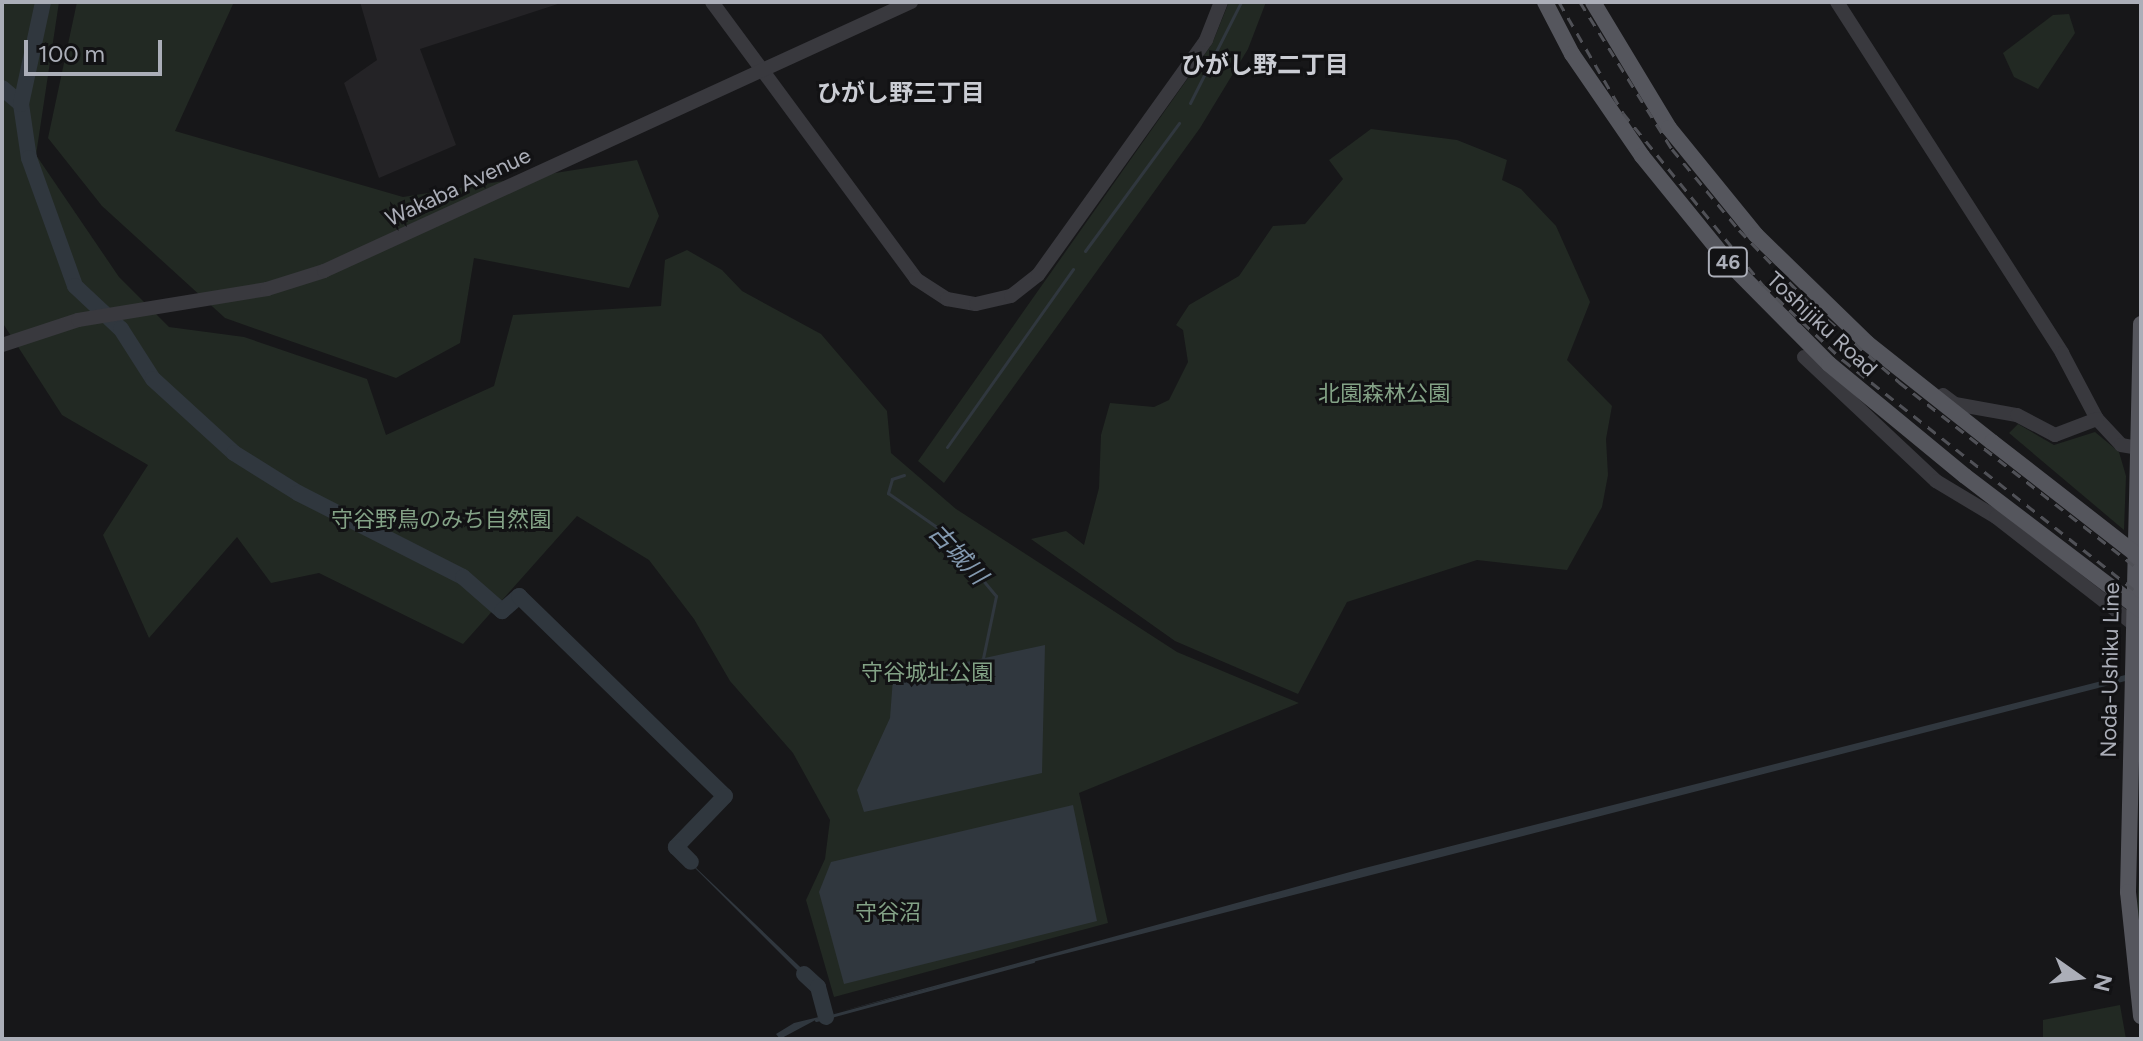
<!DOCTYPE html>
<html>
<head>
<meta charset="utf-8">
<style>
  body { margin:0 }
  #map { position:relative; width:2143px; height:1041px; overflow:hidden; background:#171719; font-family:Figtree,"Noto Sans JP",sans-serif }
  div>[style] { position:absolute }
  .built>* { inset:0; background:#242326 }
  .green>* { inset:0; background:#222923 }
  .water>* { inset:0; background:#30373e }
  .stream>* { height:3px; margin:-1.5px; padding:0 1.5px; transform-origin:1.5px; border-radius:1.5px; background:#30373e }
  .river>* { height:16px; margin:-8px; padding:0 8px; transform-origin:8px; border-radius:8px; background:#30373e }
  .minor>* { height:14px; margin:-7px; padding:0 7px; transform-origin:7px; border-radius:7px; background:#39393e }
  .major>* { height:16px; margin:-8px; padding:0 8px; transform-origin:8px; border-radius:8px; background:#55565d }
  .rail>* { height:3px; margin-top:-1.5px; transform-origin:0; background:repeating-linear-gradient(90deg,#505157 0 10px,transparent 0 18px) }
  .major-bridge>* { height:16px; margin:-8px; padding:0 8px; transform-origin:8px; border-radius:8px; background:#55565d }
  span { translate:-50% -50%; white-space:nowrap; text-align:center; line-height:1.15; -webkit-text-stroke:6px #121214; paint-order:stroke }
  .shield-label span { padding:2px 6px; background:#121214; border:2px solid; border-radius:6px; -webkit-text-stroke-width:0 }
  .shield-label { font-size:20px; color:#abaeb8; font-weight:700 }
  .street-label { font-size:22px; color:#abaeb8 }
  .park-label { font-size:22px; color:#83a286 }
  .neighbourhood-label { font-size:24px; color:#cbcdd4; font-weight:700 }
  .water-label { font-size:24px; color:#849ab0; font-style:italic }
  .frame { position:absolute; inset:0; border:4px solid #abaeb8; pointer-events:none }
  .north { position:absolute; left:2039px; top:937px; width:80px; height:80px; -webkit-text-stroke:6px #121214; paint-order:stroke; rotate:104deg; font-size:22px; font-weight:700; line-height:32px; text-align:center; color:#abaeb8 }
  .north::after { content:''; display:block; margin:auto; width:28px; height:36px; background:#abaeb8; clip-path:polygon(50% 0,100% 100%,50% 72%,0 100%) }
  .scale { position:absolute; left:24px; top:40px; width:138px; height:36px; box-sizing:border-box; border:4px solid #abaeb8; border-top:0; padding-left:10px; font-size:24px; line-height:28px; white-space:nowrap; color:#abaeb8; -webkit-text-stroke:6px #121214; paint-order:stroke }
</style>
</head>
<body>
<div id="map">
  <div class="built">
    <div style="clip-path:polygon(360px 2px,564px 2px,420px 49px,456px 145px,379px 178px,344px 83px,377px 60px)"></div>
  </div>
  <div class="green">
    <div style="clip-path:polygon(2px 2px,59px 2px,36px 155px,119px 277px,169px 327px,244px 337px,367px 379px,386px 435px,494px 386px,513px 315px,661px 306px,665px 260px,687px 250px,722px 270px,742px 291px,821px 334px,887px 411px,891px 453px,956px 509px,1177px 652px,1299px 703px,1079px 793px,1108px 923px,834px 997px,806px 900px,825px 859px,830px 820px,793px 753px,730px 681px,694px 619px,649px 560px,577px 516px,463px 644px,319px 573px,271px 583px,237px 537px,149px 638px,103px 535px,148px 465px,62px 415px,2px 322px)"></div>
    <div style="clip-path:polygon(77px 2px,234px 2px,175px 131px,403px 197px,637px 160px,659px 216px,629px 288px,474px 258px,460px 343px,396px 378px,225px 318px,102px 206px,48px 138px)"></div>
    <div style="clip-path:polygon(1229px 2px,1266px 2px,1248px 49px,1200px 128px,944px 483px,918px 461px,1212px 44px)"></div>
    <div style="clip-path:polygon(2069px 14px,2075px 33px,2038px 89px,2014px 77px,2003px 53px,2053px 15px)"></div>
    <div style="clip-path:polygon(1371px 129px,1457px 140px,1507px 160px,1502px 180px,1521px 189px,1556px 226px,1590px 302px,1567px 360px,1612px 406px,1606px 439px,1608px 475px,1602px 507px,1567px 570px,1477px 560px,1347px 602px,1298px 694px,1175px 641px,1031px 539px,1066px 531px,1084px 545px,1099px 488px,1101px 435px,1110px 403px,1154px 407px,1169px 400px,1188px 362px,1183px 330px,1176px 325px,1189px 305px,1239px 276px,1273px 226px,1305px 224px,1343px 179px,1329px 160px)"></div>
    <div style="clip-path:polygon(2018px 424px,2054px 445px,2095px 432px,2119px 452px,2126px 476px,2124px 530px,2009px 433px)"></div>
    <div style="clip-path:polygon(2141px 844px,2141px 941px,2137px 909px)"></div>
    <div style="clip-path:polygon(2120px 1005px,2126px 1039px,2043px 1039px,2043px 1020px)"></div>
  </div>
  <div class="water">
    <div style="clip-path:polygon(1045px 645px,1042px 773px,864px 812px,857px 790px,890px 718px,893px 678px)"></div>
    <div style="clip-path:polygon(2141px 671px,2141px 677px,823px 1016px,780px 1039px,776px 1034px,794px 1023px,823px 1016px,815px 988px,674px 847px,817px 983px,824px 1016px,1361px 869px)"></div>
    <div style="clip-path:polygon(1073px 805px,1097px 921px,844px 984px,819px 892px,831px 862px)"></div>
  </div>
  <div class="stream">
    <div style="left:1190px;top:103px;width:113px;rotate:-63.2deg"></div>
    <div style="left:1085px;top:251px;width:159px;rotate:-53.7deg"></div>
    <div style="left:947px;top:447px;width:218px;rotate:-54.7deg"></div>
    <div style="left:904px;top:475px;width:13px;rotate:162deg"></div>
    <div style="left:892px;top:479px;width:15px;rotate:106deg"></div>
    <div style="left:888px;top:493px;width:65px;rotate:34.9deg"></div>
    <div style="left:941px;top:530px;width:86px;rotate:50.2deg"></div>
    <div style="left:996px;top:596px;width:63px;rotate:101.8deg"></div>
    <div style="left:816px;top:1020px;width:225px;rotate:-15.2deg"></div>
  </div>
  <div class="river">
    <div style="left:2px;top:88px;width:25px;rotate:40deg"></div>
    <div style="left:21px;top:104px;width:55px;rotate:81.6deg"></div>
    <div style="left:29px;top:158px;width:136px;rotate:70.2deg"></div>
    <div style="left:75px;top:286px;width:63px;rotate:43.1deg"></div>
    <div style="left:121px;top:329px;width:59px;rotate:57.4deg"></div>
    <div style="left:153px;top:379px;width:110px;rotate:42.4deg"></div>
    <div style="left:234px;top:453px;width:75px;rotate:32deg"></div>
    <div style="left:298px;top:493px;width:185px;rotate:27deg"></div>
    <div style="left:463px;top:577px;width:52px;rotate:41.1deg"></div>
    <div style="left:502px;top:611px;width:23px;rotate:-41deg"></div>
    <div style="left:519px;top:596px;width:287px;rotate:44.2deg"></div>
    <div style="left:725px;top:796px;width:71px;rotate:133.9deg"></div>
    <div style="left:676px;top:847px;width:21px;rotate:45deg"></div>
    <div style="left:21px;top:104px;width:104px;rotate:-77.8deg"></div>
    <div style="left:804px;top:974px;width:19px;rotate:43deg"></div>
    <div style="left:818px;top:987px;width:31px;rotate:75deg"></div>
  </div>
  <div class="minor">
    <div style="left:712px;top:2px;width:344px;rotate:53.6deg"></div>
    <div style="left:916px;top:279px;width:37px;rotate:33deg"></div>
    <div style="left:947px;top:299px;width:29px;rotate:10deg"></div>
    <div style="left:976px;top:304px;width:36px;rotate:-13deg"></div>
    <div style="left:1011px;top:296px;width:34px;rotate:-38deg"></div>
    <div style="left:1038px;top:275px;width:289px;rotate:-54.4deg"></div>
    <div style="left:1206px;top:40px;width:41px;rotate:-68.5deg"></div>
    <div style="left:1837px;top:2px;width:417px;rotate:57.3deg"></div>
    <div style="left:2062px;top:353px;width:75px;rotate:62.1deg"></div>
    <div style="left:2097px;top:419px;width:35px;rotate:47deg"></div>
    <div style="left:2121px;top:445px;width:17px;rotate:10deg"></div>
    <div style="left:2px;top:345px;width:80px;rotate:-18.2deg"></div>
    <div style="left:78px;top:320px;width:192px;rotate:-9.3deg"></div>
    <div style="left:267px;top:289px;width:60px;rotate:-17.5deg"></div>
    <div style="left:324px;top:271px;width:646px;rotate:-24.62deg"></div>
    <div style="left:1804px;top:357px;width:181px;rotate:43.2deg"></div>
    <div style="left:1936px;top:481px;width:70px;rotate:31deg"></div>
    <div style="left:1996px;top:517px;width:184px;rotate:37.9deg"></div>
    <div style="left:1943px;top:395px;width:15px;rotate:37deg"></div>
    <div style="left:1955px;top:404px;width:63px;rotate:10.1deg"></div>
    <div style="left:2017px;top:415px;width:43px;rotate:27.8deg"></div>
    <div style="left:2055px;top:435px;width:45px;rotate:-20.9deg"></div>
  </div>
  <div class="major">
    <div style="left:1545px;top:2px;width:59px;rotate:62.6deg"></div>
    <div style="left:1572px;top:54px;width:124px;rotate:55.5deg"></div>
    <div style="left:1642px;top:156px;width:138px;rotate:50.9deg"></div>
    <div style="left:1729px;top:263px;width:142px;rotate:45.3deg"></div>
    <div style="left:1829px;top:364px;width:176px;rotate:39.5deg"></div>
    <div style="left:1593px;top:2px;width:147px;rotate:58.9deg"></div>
    <div style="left:1669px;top:128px;width:138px;rotate:50.9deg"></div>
    <div style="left:1756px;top:235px;width:155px;rotate:44.2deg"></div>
    <div style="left:1867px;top:343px;width:159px;rotate:38.4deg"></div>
    <div style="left:2141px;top:324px;width:568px;rotate:91.31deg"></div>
    <div style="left:2128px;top:892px;width:125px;rotate:84deg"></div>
  </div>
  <div class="rail">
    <div style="left:1559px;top:2px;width:128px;rotate:60deg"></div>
    <div style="left:1623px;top:113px;width:222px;rotate:50.9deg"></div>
    <div style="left:1763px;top:285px;width:110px;rotate:43.2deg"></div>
    <div style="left:1843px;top:360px;width:380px;rotate:38.3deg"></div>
    <div style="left:1580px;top:2px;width:173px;rotate:58deg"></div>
    <div style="left:1672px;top:149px;width:105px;rotate:50.4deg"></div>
    <div style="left:1739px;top:230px;width:108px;rotate:46.1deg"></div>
    <div style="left:1814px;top:308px;width:113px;rotate:41deg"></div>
    <div style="left:1899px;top:382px;width:307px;rotate:38deg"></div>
  </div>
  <div class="major-bridge">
    <div style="left:1992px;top:442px;width:189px;rotate:37.9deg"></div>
    <div style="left:1965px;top:476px;width:221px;rotate:37.3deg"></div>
  </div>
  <div class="shield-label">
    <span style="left:1728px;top:262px">46</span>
  </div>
  <div class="street-label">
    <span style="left:458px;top:187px;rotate:-25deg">Wakaba Avenue</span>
    <span style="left:1822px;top:324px;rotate:43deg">Toshijiku Road</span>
    <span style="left:2110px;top:670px;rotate:-89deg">Noda-Ushiku Line</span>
  </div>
  <div class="park-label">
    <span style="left:1384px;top:394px">北園森林公園</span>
    <span style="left:441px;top:520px">守谷野鳥のみち自然園</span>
    <span style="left:927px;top:673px">守谷城址公園</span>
    <span style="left:888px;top:913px">守谷沼</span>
  </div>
  <div class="neighbourhood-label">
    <span style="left:1265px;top:65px">ひがし野二丁目</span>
    <span style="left:901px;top:93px">ひがし野三丁目</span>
  </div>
  <div class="water-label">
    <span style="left:958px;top:554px;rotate:47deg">古城川</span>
  </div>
  <div class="frame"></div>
  <div class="north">N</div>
  <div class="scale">100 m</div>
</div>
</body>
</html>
